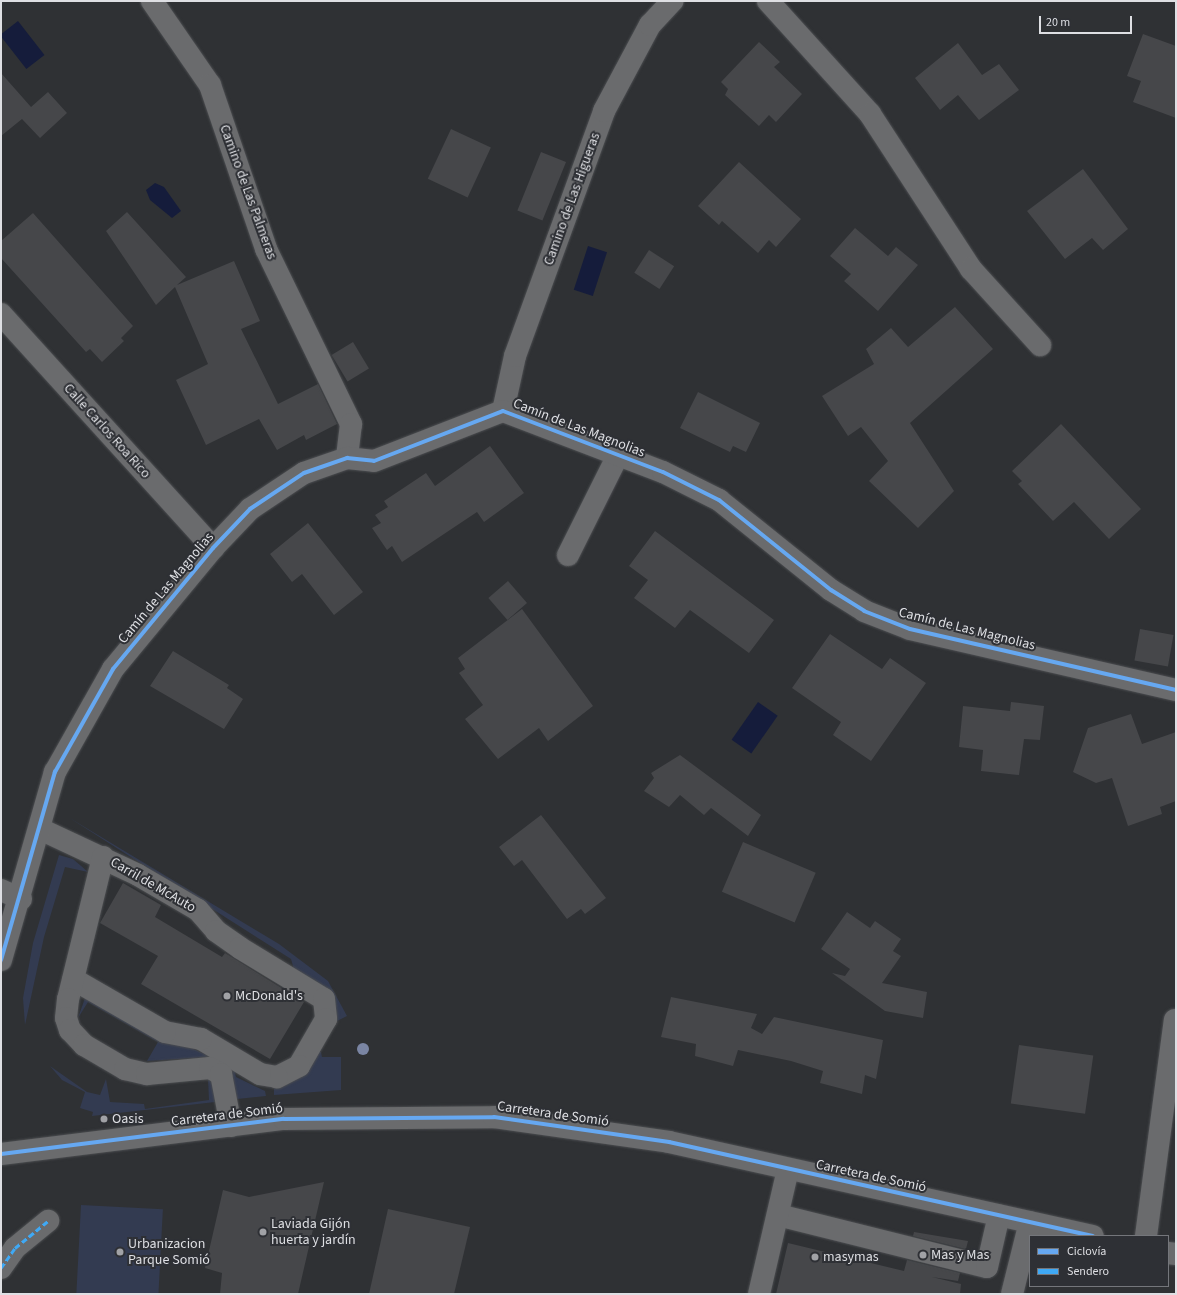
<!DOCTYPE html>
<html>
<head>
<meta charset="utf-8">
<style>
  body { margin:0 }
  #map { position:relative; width:1177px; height:1295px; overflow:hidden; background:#2f3134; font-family:"Source Sans 3",sans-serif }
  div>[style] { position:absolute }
  .green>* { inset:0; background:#333b51; transform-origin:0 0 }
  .water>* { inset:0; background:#151c3b; transform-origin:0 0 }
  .building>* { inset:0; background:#46474a; transform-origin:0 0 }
  .roads { filter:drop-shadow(0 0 1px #4b4d50) drop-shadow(0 0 1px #4b4d50) }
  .minor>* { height:22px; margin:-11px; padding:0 11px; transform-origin:11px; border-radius:11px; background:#6a6b6d }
  .quiet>* { height:3px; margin-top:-1.5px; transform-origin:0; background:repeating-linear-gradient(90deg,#3fa9f5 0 6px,transparent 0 9px) }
  .cycleway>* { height:4px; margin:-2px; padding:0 2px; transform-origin:2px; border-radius:2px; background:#66a8f1 }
  .trees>* { width:12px; height:12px; margin:-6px; border-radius:50%; background:#7a85a3 }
  .dots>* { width:11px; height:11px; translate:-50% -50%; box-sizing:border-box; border:2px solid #2e3035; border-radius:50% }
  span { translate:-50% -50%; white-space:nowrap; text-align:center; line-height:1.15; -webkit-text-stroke:4px #2e3035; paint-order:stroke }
  .street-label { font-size:14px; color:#dedfe3 }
  .poi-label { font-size:14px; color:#dedfe3 }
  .left { translate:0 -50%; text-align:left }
  .frame { position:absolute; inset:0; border:2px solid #dedfe3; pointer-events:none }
  .legend { position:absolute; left:1029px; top:1235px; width:140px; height:52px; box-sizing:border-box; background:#2e3035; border:1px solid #74767b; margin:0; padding:5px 7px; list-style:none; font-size:12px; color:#dedfe3 }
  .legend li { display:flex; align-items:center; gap:8px; height:20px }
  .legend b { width:20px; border:1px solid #74767b }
  .scale { position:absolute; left:1039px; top:16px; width:93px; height:18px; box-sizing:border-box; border:2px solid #dedfe3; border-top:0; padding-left:5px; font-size:12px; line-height:14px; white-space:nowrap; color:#dedfe3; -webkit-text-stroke:3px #2e3035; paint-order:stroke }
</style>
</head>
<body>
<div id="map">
  <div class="green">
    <div style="clip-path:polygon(68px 817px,279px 944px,328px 981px,347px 1016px,337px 1021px,333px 996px,295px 973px,291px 959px)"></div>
    <div style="clip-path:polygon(59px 855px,73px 859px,88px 872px,65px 867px,44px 937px,25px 1025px,23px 998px,33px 943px)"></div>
    <div style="clip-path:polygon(85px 998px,234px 1068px,236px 1077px,265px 1091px,266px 1096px,237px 1099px,231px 1070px,209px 1057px,147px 1061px,158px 1042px,88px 1002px,78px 1018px)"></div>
    <div style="clip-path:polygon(317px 1052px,321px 1052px,322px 1057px,341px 1057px,341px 1090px,274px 1095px,274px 1085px)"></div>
    <div style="clip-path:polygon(50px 1066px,87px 1092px,100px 1095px,106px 1079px,110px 1102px,144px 1104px,145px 1109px,209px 1100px,208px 1079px,213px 1082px,215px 1102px,92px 1116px,93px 1112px,80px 1108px,85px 1092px,62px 1080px)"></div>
    <div style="left:81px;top:1205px;width:82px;height:89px;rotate:3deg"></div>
  </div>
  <div class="water">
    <div style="left:18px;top:21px;width:43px;height:23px;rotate:52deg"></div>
    <div style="clip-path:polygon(155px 183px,164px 187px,181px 211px,172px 218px,150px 200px,146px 190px)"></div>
    <div style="left:588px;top:246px;width:20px;height:46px;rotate:18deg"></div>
    <div style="left:758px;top:702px;width:24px;height:46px;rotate:35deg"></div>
  </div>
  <div class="building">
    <div style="clip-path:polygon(1143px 34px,1176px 46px,1176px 118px,1133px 102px,1141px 81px,1127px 76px)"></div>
    <div style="clip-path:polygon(759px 42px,780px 62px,774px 67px,802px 94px,776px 122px,769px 115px,759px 126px,725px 95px,728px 89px,721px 82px)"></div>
    <div style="clip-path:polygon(958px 43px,982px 75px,999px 64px,1019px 90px,979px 120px,958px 95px,940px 110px,915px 78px)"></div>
    <div style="clip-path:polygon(1px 73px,31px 107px,48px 92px,67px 113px,40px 138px,22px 119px,1px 136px)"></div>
    <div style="left:451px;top:129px;width:44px;height:55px;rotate:25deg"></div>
    <div style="left:541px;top:152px;width:27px;height:63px;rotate:22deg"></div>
    <div style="clip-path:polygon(739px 162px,801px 219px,776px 247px,769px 240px,758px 253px,722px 221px,719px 225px,698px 206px)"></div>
    <div style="clip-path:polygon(1083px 169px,1128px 229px,1103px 250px,1092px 238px,1065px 259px,1027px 211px)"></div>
    <div style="clip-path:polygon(127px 212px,186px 277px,177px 285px,234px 261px,260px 321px,241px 329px,278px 404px,318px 384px,337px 424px,306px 440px,304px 435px,277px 450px,259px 419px,206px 445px,176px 380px,208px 364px,175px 287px,156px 305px,106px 231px)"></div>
    <div style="clip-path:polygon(33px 213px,133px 326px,121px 338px,124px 341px,102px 362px,90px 349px,86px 352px,1px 258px,1px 241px)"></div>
    <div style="clip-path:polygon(855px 228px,888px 256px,896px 247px,918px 265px,878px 311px,844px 281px,851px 274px,830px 256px)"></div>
    <div style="left:649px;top:250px;width:30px;height:27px;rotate:33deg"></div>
    <div style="clip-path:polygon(955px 307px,993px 349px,910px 423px,954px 491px,918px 528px,869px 481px,888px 461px,861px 427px,848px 436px,822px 396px,874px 364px,866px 349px,891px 328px,908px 347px)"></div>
    <div style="left:353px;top:342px;width:31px;height:25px;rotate:59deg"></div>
    <div style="clip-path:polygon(698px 392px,760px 423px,746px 452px,733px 446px,730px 452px,680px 428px)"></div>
    <div style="clip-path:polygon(1061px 424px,1141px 509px,1109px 539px,1074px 502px,1053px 521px,1018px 484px,1022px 481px,1012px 471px)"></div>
    <div style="clip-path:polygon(490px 446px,524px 493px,484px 522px,477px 512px,402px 562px,392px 546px,387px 550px,372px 528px,381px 523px,375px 515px,388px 507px,384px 501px,426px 473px,435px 486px)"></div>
    <div style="clip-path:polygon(308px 523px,363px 592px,334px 615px,302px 574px,292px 582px,270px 554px)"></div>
    <div style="clip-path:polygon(655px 531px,774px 620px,749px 653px,690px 610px,675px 628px,634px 598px,648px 580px,629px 566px)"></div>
    <div style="left:508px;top:581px;width:29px;height:26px;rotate:49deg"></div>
    <div style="clip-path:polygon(522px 609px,593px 706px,548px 741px,539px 728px,498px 759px,465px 719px,483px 705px,459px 673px,465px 669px,458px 658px)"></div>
    <div style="left:1140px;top:629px;width:34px;height:32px;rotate:10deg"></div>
    <div style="clip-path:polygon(830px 634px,882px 669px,890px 658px,926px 683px,871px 761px,833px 735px,841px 722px,792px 688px)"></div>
    <div style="clip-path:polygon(173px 651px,229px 685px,227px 688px,243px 699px,224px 729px,150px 686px)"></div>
    <div style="clip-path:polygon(1011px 702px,1044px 706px,1040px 740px,1024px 739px,1019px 775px,981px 771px,983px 750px,959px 747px,963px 706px,1010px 711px)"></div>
    <div style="clip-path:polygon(1131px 714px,1142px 744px,1176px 732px,1176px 801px,1160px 807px,1162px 814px,1128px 826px,1112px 778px,1096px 783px,1073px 772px,1088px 728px)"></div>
    <div style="clip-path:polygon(680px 755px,761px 815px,748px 836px,711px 808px,704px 815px,680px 795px,669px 807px,644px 791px,654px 778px,651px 773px)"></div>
    <div style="clip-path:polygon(541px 815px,606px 898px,585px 914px,581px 909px,567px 919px,522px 860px,514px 866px,499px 847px)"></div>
    <div style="left:743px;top:842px;width:79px;height:54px;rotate:23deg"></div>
    <div style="clip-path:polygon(123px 883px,161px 905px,155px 917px,222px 957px,225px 953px,304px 1002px,270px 1059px,141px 984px,158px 956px,100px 923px)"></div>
    <div style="clip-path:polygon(847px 912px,870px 928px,875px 921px,901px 939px,893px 951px,901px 956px,882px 983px,927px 992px,923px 1018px,885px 1011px,832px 973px,845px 976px,850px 969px,821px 949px)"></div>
    <div style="clip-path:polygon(671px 997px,757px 1014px,751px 1028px,762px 1034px,774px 1017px,883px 1040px,876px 1079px,865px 1075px,862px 1094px,820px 1083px,823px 1071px,791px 1061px,738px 1050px,733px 1066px,695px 1056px,696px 1044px,661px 1037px)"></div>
    <div style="left:1019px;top:1045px;width:75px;height:59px;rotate:8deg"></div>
    <div style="clip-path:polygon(324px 1182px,298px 1294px,220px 1294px,222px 1273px,205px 1268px,223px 1190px,249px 1197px)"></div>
    <div style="clip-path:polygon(388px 1209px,470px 1227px,454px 1294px,369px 1294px)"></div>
    <div style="clip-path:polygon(914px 1232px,968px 1241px,966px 1249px,913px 1236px)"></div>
    <div style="clip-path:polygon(788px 1243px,904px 1271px,907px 1260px,960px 1273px,958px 1281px,932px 1277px,961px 1284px,960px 1294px,776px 1294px)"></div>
  </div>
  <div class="roads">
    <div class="minor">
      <div style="left:152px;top:1px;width:102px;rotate:55.4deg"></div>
      <div style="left:210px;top:85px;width:173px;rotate:71.1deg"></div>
      <div style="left:266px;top:249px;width:195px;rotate:64.1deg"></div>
      <div style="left:351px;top:424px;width:34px;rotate:97deg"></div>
      <div style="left:768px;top:1px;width:152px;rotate:47.9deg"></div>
      <div style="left:870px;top:114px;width:185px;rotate:56.9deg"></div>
      <div style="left:971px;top:269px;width:103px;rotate:47.8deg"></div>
      <div style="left:1px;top:314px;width:316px;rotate:47.8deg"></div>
      <div style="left:503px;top:411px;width:56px;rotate:-77.7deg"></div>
      <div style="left:515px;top:356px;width:261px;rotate:-70deg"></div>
      <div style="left:604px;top:111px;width:98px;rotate:-61.9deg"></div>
      <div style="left:650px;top:25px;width:33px;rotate:-47deg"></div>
      <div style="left:568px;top:555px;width:112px;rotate:-63.4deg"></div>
      <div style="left:40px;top:829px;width:108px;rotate:25.1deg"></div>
      <div style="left:138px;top:875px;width:69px;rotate:30.3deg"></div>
      <div style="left:198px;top:910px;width:28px;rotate:49deg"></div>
      <div style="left:216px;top:931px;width:29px;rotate:35deg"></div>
      <div style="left:240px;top:948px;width:98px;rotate:31.3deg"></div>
      <div style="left:324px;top:999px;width:20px;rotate:84deg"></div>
      <div style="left:326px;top:1019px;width:54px;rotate:119.9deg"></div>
      <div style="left:299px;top:1066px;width:25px;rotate:153deg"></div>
      <div style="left:277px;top:1077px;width:17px;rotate:-170deg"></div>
      <div style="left:260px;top:1074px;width:69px;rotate:-149.3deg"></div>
      <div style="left:201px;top:1039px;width:37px;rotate:-169deg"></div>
      <div style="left:165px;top:1032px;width:106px;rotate:-150.1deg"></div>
      <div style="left:103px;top:857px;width:146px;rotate:103.8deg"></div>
      <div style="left:68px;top:999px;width:19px;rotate:96deg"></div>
      <div style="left:66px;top:1018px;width:13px;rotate:72deg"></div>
      <div style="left:70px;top:1030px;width:21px;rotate:47deg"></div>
      <div style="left:84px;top:1045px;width:48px;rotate:30.3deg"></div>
      <div style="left:125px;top:1069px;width:23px;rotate:13deg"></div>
      <div style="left:147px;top:1074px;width:63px;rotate:-5.4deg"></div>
      <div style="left:210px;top:1068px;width:13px;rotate:29deg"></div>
      <div style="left:221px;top:1074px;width:53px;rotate:79.1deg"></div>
      <div style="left:1px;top:890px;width:22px;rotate:24deg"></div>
      <div style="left:1px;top:960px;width:196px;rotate:-74deg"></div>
      <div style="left:55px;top:772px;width:118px;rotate:-60.6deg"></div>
      <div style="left:113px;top:669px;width:157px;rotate:-50.4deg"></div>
      <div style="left:213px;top:548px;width:54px;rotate:-46.5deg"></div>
      <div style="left:250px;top:509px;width:65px;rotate:-33.7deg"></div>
      <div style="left:304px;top:473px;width:46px;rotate:-19.2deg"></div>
      <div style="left:347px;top:458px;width:27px;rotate:6deg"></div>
      <div style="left:374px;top:461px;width:138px;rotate:-21.2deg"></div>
      <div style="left:503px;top:411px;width:171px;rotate:20.9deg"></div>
      <div style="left:663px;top:472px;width:63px;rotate:26.6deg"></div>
      <div style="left:719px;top:500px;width:144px;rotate:38.8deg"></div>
      <div style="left:831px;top:590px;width:39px;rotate:32deg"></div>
      <div style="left:864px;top:611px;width:49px;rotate:21.4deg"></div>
      <div style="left:910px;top:629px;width:273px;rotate:12.9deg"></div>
      <div style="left:1px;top:1154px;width:285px;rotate:-7.1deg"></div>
      <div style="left:284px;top:1119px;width:210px;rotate:-0.5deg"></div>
      <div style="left:494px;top:1117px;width:177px;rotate:8.1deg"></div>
      <div style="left:669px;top:1142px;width:434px;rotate:12.5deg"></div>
      <div style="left:778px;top:1215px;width:215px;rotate:14deg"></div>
      <div style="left:987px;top:1267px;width:53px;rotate:-77deg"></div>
      <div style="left:1146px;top:1236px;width:218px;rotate:-82.4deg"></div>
      <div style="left:1168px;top:1253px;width:8px;rotate:7deg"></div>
      <div style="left:1px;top:1268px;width:24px;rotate:-55deg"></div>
      <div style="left:15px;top:1248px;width:43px;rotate:-39.3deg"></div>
      <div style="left:759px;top:1294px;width:128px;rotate:-76.9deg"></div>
      <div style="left:1012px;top:1294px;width:74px;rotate:-76deg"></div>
    </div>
  </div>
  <div class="quiet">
    <div style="left:1px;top:1268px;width:24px;rotate:-55deg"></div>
    <div style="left:15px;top:1248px;width:43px;rotate:-39.3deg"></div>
  </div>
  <div class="cycleway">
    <div style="left:1px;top:960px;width:196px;rotate:-74deg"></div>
    <div style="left:55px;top:772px;width:118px;rotate:-60.6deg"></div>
    <div style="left:113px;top:669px;width:157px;rotate:-50.4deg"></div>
    <div style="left:213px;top:548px;width:54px;rotate:-46.5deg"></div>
    <div style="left:250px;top:509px;width:65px;rotate:-33.7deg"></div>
    <div style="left:304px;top:473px;width:46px;rotate:-19.2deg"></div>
    <div style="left:347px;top:458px;width:27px;rotate:6deg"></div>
    <div style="left:374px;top:461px;width:138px;rotate:-21.2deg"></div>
    <div style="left:503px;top:411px;width:171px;rotate:20.9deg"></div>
    <div style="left:663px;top:472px;width:63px;rotate:26.6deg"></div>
    <div style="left:719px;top:500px;width:144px;rotate:38.8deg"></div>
    <div style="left:831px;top:590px;width:39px;rotate:32deg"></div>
    <div style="left:864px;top:611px;width:49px;rotate:21.4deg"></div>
    <div style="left:910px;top:629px;width:273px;rotate:12.9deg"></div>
    <div style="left:1px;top:1154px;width:285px;rotate:-7.1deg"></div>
    <div style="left:284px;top:1119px;width:210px;rotate:-0.5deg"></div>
    <div style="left:494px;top:1117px;width:177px;rotate:8.1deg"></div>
    <div style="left:669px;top:1142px;width:434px;rotate:12.5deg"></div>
  </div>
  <div class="trees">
    <div style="left:363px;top:1049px"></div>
  </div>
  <div class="dots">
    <div style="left:227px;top:996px;background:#a1a2a6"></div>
    <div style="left:104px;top:1119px;background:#a1a2a6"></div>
    <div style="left:263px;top:1232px;background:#a1a2a6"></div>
    <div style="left:120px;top:1252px;background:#a1a2a6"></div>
    <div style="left:923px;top:1255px;background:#a1a2a6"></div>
    <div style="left:815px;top:1257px;background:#a1a2a6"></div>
  </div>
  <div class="street-label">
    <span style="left:248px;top:192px;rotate:70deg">Camino de Las Palmeras</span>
    <span style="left:572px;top:199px;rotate:-70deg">Camino de Las Higueras</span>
    <span style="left:579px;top:428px;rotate:21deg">Camín de Las Magnolias</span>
    <span style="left:107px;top:431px;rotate:48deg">Calle Carlos Roa Rico</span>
    <span style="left:166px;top:588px;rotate:-50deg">Camín de Las Magnolias</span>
    <span style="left:967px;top:629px;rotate:14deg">Camín de Las Magnolias</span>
    <span style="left:153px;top:885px;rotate:30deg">Carril de McAuto</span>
    <span style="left:553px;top:1114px;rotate:8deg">Carretera de Somió</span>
    <span style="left:227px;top:1115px;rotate:-7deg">Carretera de Somió</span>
    <span style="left:871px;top:1176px;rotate:12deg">Carretera de Somió</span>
  </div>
  <div class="poi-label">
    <span class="left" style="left:235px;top:996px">McDonald's</span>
    <span class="left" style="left:112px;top:1119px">Oasis</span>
    <span class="left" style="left:271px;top:1232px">Laviada Gijón<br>huerta y jardín</span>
    <span class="left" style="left:128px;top:1252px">Urbanizacion<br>Parque Somió</span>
    <span class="left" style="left:931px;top:1255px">Mas y Mas</span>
    <span class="left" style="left:823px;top:1257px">masymas</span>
  </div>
  <div class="frame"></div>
  <ul class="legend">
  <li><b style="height:5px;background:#66a8f1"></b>Ciclovía</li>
  <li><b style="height:5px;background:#3fa9f5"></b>Sendero</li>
  </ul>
  <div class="scale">20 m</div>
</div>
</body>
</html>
